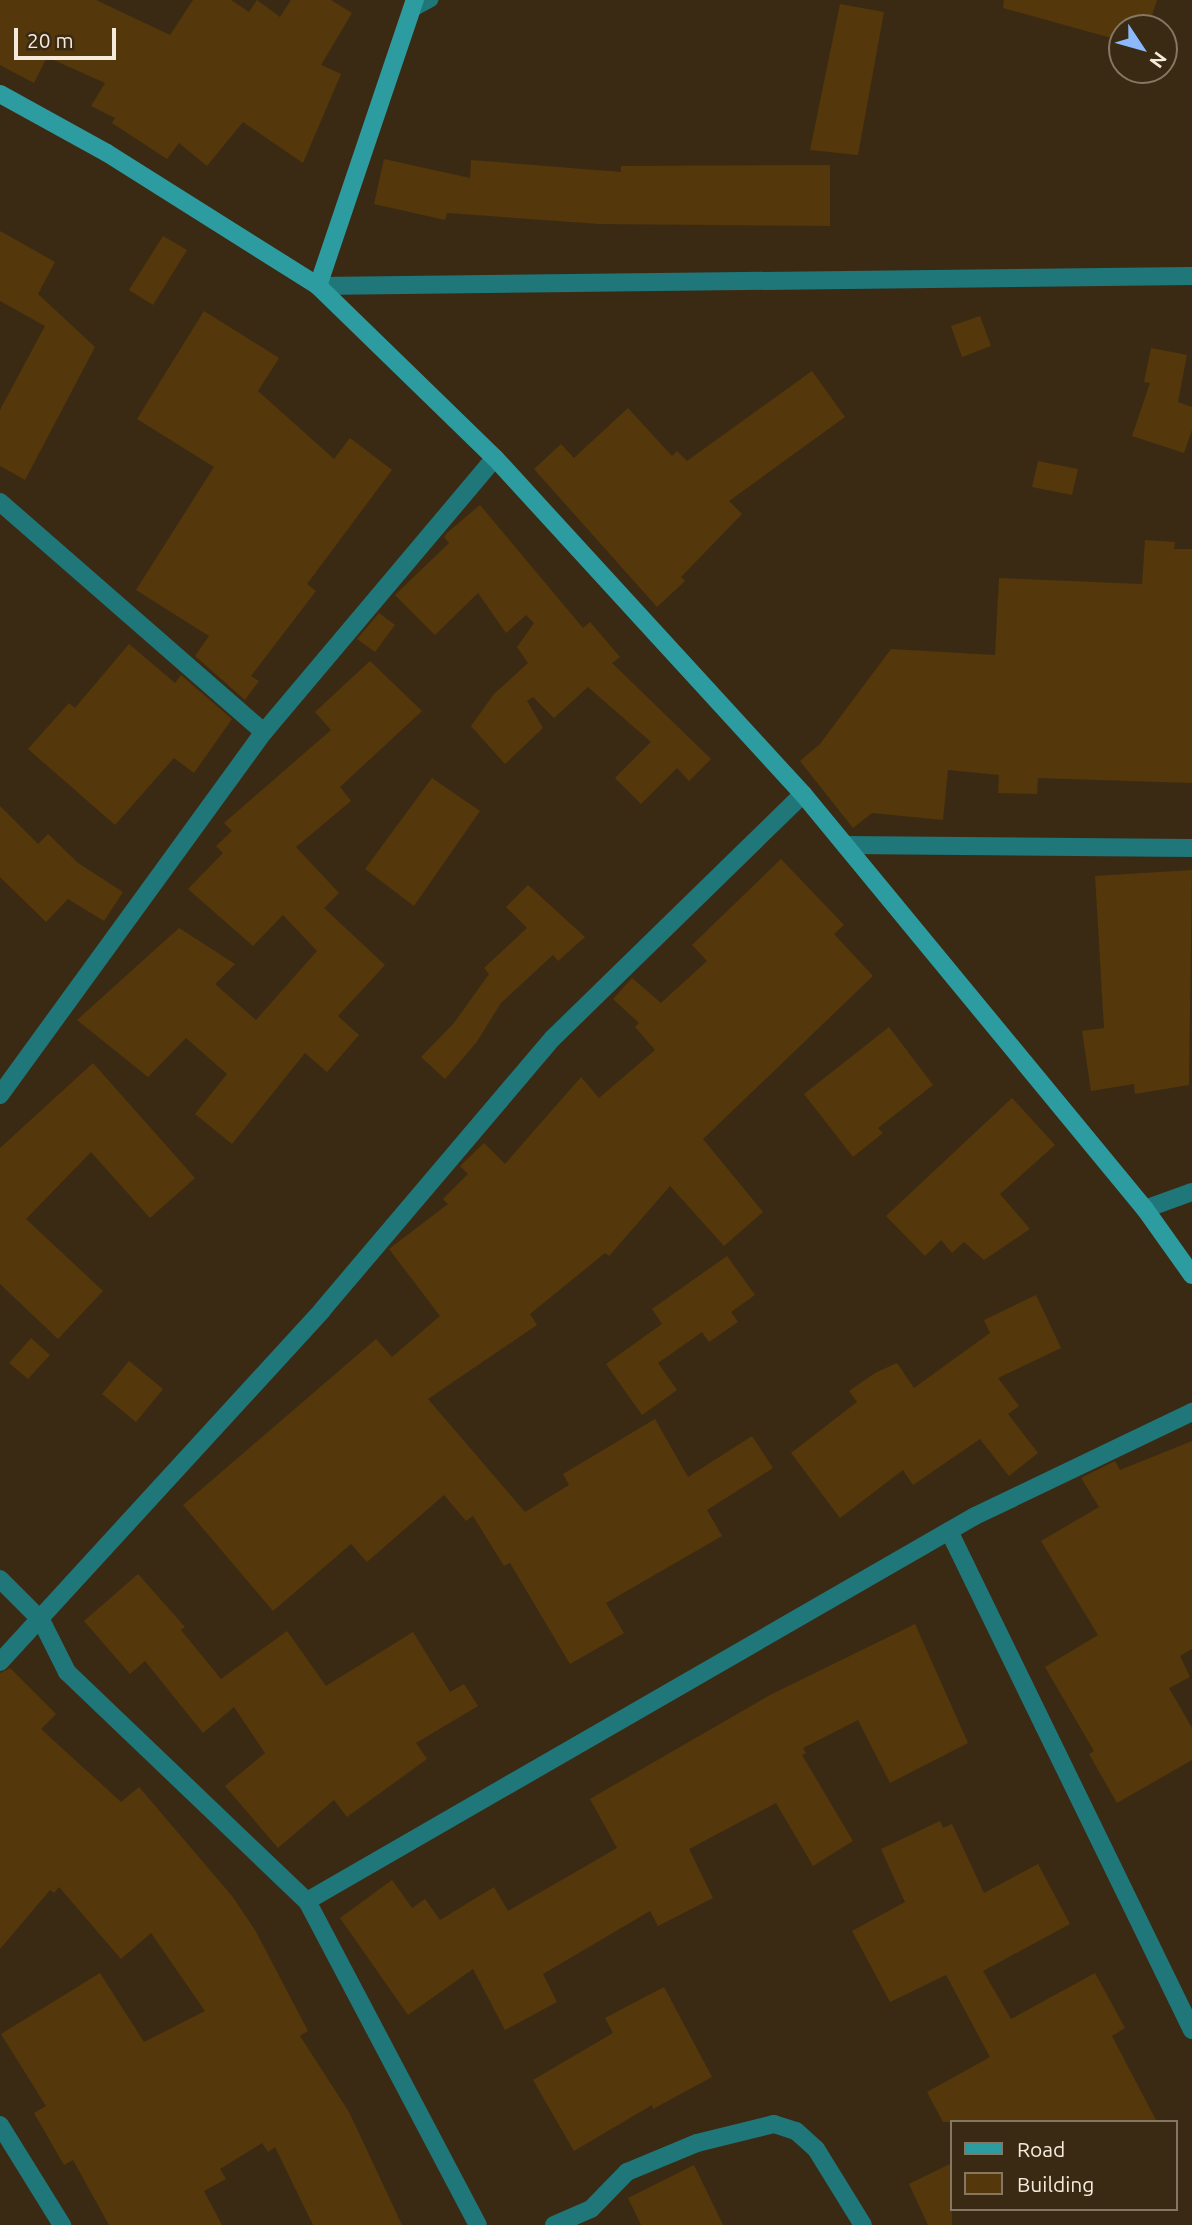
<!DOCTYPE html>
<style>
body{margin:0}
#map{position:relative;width:1192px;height:2225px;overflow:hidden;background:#3b2a13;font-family:Ubuntu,sans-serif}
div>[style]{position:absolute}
.building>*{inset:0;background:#54370a}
.lane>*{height:14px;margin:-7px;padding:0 7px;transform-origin:7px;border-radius:7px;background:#1f777a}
.street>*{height:18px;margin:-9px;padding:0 9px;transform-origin:9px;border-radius:9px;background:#1f777a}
.secondary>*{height:18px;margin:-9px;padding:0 9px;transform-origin:9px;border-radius:9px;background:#2d9ca0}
span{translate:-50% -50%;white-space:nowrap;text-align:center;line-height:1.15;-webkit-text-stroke:6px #3b2a13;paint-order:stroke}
.legend{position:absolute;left:950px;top:2120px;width:228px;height:91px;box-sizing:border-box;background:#3b2a13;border:2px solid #857763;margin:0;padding:9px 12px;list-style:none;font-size:21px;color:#f5eadc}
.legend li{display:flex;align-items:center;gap:14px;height:35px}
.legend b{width:35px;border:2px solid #857763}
.north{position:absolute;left:1108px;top:14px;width:70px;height:70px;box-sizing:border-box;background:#3b2a13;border:2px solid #857763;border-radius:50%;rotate:126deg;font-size:19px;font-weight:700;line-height:28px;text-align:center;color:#f5eadc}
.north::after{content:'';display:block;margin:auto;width:24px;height:32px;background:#8cb9fc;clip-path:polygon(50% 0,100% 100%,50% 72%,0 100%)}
.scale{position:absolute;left:14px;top:28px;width:102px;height:32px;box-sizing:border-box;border:4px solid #f5eadc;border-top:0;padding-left:9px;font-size:21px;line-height:24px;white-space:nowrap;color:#f5eadc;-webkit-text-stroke:5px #3b2a13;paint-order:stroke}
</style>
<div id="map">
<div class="building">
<i style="clip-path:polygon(0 0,96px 0,170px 35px,193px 0,231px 0,249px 12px,257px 0,280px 17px,291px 0,331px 0,352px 13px,321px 65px,341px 74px,303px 163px,243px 122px,207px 166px,179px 143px,167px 159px,112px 123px,115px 118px,91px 106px,105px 83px,47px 57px,34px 83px,0 65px)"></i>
<i style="clip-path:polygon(1004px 0,1157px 0,1148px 28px,1122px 28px,1122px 41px,1003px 8px)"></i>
<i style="clip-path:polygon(840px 4px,884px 12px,858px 155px,810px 150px)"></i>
<i style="clip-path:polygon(384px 159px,470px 178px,471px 160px,621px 172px,621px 166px,830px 165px,830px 226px,599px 224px,447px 213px,445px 220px,374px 204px)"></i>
<i style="clip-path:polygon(0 231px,55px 262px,38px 294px,95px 347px,25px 480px,0 466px,0 410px,45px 326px,0 301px)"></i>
<i style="clip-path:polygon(163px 236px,187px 250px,153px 305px,129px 290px)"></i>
<i style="clip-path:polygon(204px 311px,279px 358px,258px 391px,334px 459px,350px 438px,392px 470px,307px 584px,316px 591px,251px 676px,259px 681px,245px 700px,195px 656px,209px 636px,136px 590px,214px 467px,137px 419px)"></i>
<i style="clip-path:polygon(980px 316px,991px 346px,962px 357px,951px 326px)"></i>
<i style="clip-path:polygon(1151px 348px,1187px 355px,1178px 402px,1192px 407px,1192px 430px,1184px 453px,1132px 436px,1150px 383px,1144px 382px)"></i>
<i style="clip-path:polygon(812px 371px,845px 417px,729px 501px,742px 514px,681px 577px,685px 581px,657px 607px,534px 469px,561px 444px,574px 458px,628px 408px,672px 456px,677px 451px,687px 461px)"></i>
<i style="clip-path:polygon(1038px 461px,1078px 469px,1072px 495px,1032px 487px)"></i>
<i style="clip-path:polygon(480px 505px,583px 628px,590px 622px,620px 657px,612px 663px,711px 759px,689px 781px,677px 768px,641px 804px,615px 778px,651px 742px,588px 687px,554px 718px,533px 697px,527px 701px,543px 728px,505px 764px,471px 726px,494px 694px,528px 663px,517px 647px,534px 623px,526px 615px,506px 633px,478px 593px,435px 635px,395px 595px,449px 543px,444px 537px,448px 532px)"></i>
<i style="clip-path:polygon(1145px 540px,1175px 542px,1174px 549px,1192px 549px,1192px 783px,1038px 778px,1037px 794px,998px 793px,999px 775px,948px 770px,943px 820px,872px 813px,853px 828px,800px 761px,820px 744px,891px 649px,995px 655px,999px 578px,1142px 584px)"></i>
<i style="clip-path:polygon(379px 613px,395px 625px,375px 652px,357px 639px)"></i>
<i style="clip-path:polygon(129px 644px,175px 683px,181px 675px,232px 719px,194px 773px,174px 758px,115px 825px,28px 749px,69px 703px,75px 708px)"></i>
<i style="clip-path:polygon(370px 661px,422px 711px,340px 787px,351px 801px,296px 847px,339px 893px,324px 908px,385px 965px,338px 1016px,359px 1035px,327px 1072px,305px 1053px,232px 1144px,195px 1114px,227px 1074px,186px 1038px,148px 1077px,77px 1020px,179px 928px,235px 964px,215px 984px,256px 1020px,317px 951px,283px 915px,253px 946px,188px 889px,223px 853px,216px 846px,232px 831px,224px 823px,331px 730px,315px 712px)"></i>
<i style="clip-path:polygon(432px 778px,480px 811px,414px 906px,365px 869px)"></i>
<i style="clip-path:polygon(0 806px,38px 844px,48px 834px,78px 863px,123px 892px,104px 921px,68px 899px,46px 922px,0 877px)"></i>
<i style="clip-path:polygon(781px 859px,844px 925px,834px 934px,873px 976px,703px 1139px,763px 1212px,724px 1246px,670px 1186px,609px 1256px,605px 1253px,530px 1314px,537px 1325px,428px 1399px,525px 1512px,569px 1485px,563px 1474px,655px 1419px,688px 1477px,752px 1436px,773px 1468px,707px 1510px,722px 1536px,606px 1603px,624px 1633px,570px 1664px,510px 1563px,504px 1566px,473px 1516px,466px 1521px,444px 1495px,367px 1562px,351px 1544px,273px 1611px,183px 1505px,376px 1339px,392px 1357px,440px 1316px,389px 1249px,448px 1204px,443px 1199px,468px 1174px,460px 1166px,484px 1143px,505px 1164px,581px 1077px,599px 1098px,655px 1050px,635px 1027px,639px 1023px,613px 999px,632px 978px,661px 1003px,707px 961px,692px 945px)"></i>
<i style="clip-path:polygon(1192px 870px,1189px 1085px,1135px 1094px,1134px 1084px,1091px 1091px,1082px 1031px,1104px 1028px,1095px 876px)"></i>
<i style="clip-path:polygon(528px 885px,585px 937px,558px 961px,553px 955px,501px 1003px,476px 1043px,445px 1079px,421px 1057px,454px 1023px,489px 974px,484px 968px,527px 928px,506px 907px)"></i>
<i style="clip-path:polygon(889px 1027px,933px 1085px,878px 1128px,883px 1133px,853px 1157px,804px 1094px)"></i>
<i style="clip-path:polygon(93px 1063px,195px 1178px,150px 1218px,91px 1152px,26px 1219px,103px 1291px,58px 1339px,0 1284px,0 1148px)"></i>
<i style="clip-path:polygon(1012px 1098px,1055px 1145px,1000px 1194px,1030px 1229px,984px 1260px,964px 1242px,952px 1253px,941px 1240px,925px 1256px,886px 1216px)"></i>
<i style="clip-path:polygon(727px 1256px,755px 1295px,731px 1312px,738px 1322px,709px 1342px,702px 1332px,658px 1363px,677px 1390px,642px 1415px,606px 1364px,662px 1324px,652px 1309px)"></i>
<i style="clip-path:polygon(1036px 1295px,1061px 1348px,998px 1378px,1019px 1406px,1008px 1414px,1038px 1453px,1009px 1476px,980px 1439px,913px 1485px,903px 1470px,840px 1518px,791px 1453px,857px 1402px,849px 1391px,875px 1373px,897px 1363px,914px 1388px,990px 1333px,984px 1320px)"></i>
<i style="clip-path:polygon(31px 1338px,50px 1355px,28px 1379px,9px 1363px)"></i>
<i style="clip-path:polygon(129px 1361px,163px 1389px,136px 1422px,102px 1394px)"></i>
<i style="clip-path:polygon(1192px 1441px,1192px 1649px,1180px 1656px,1190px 1677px,1169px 1688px,1192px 1728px,1192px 1760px,1117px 1803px,1089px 1754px,1094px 1751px,1045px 1667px,1098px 1635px,1041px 1541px,1099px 1507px,1081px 1478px,1115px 1461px,1120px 1470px)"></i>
<i style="clip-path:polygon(138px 1574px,185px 1627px,181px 1630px,221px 1679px,287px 1631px,326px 1686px,413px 1632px,450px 1692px,464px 1684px,478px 1706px,416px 1743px,427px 1759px,347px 1817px,334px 1800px,278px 1848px,225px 1786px,265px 1753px,234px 1707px,203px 1733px,145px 1661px,130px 1674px,84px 1621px)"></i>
<i style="clip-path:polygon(915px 1624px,968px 1743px,890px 1783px,858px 1720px,803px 1748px,806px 1753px,802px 1755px,853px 1841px,813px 1866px,776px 1803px,689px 1849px,713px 1898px,658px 1926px,650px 1911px,543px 1974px,557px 2002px,505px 2030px,473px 1969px,408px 2015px,340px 1918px,392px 1880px,412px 1908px,425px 1899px,440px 1920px,494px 1887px,508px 1911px,617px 1848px,590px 1799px,770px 1695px)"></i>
<i style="clip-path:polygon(10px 1668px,56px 1714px,41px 1729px,121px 1802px,139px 1787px,232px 1896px,255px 1930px,308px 2031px,300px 2036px,349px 2112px,402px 2225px,313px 2225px,275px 2147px,268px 2152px,262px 2143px,220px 2169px,226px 2179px,204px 2191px,222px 2225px,109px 2225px,73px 2160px,64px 2165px,34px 2113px,46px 2106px,1px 2034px,100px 1973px,144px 2042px,205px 2011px,151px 1933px,121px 1959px,59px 1887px,54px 1893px,50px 1890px,0 1949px,0 1673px)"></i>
<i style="clip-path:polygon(940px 1821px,943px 1828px,952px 1824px,984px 1893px,1038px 1864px,1070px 1924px,983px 1971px,1011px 2019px,1095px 1973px,1125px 2028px,1112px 2036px,1157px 2122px,943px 2122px,927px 2092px,990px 2057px,946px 1975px,890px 2002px,852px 1931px,905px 1902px,881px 1849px)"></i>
<i style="clip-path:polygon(664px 1987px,712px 2077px,653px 2109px,652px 2105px,574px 2151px,533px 2080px,613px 2033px,605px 2018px)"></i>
<i style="clip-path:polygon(952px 2163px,952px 2225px,928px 2225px,909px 2184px)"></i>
<i style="clip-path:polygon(694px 2165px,723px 2225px,641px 2225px,628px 2198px)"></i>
</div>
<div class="lane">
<i style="left:413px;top:10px;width:21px;rotate:-29deg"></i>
</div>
<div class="street">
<i style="left:318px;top:286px;width:874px;rotate:-0.66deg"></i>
<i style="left:0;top:502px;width:350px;rotate:41.1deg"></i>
<i style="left:845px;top:845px;width:347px;rotate:0.5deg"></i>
<i style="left:0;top:1095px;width:449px;rotate:-54deg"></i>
<i style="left:264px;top:732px;width:358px;rotate:-49.9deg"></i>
<i style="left:1145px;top:1209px;width:50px;rotate:-19.9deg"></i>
<i style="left:949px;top:1531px;width:555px;rotate:64.04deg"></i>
<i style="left:0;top:1579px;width:58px;rotate:45deg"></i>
<i style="left:41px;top:1620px;width:58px;rotate:63.4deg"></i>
<i style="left:67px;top:1672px;width:332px;rotate:43.7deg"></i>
<i style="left:307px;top:1901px;width:771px;rotate:-29.96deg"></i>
<i style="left:975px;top:1516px;width:241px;rotate:-25.6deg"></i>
<i style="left:0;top:1662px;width:478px;rotate:-47.5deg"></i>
<i style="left:323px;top:1309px;width:355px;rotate:-49.7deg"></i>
<i style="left:553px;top:1038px;width:349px;rotate:-44.3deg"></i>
<i style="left:307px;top:1901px;width:366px;rotate:62.2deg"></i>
<i style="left:0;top:2125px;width:118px;rotate:58.2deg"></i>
<i style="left:554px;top:2225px;width:40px;rotate:-23.4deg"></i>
<i style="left:591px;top:2209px;width:52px;rotate:-45.8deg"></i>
<i style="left:627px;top:2172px;width:76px;rotate:-22.5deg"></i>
<i style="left:697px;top:2143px;width:79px;rotate:-13.9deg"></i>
<i style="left:774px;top:2124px;width:23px;rotate:18deg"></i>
<i style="left:796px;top:2131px;width:27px;rotate:42deg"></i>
<i style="left:816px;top:2149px;width:89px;rotate:58.3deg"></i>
</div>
<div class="secondary">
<i style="left:0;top:94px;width:122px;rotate:28.9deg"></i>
<i style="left:107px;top:153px;width:249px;rotate:32.2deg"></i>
<i style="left:318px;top:286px;width:247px;rotate:44.2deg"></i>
<i style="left:495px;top:458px;width:456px;rotate:47.5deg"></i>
<i style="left:803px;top:794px;width:538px;rotate:50.51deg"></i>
<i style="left:1145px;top:1209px;width:81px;rotate:54.5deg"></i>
<i style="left:318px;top:286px;width:302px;rotate:-71.3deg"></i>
</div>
<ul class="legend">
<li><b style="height:9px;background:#2d9ca0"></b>Road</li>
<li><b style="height:19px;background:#54370a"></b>Building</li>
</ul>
<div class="north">N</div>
<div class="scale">20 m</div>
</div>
